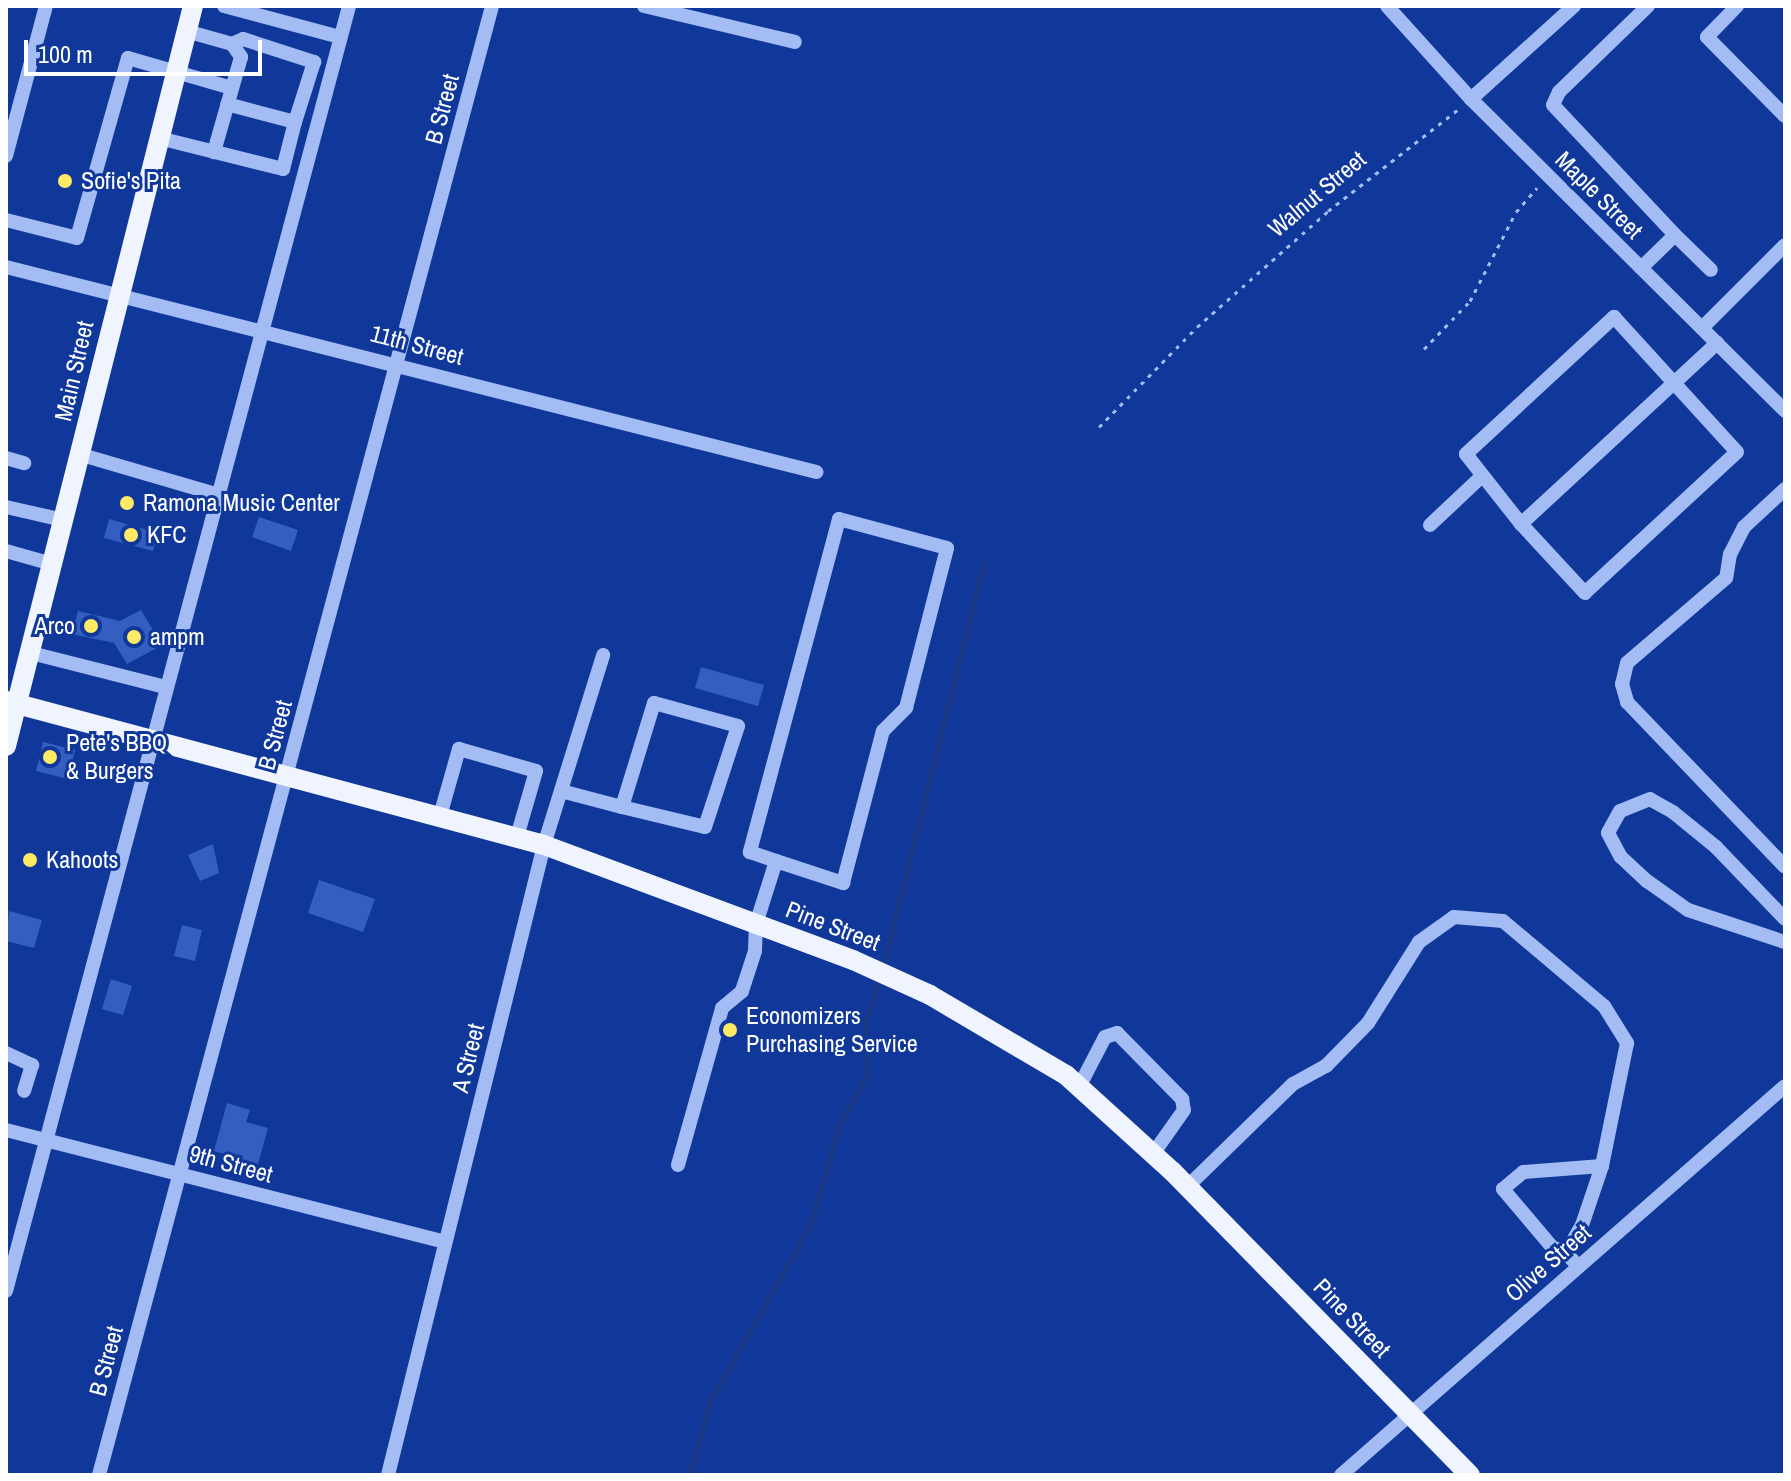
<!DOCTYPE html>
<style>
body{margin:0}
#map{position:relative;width:1791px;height:1481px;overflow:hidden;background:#10389a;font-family:"Archivo Narrow",sans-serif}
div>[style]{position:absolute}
.stream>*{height:5px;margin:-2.5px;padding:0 2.5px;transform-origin:2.5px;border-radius:2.5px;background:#1a3883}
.building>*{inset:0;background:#345ec0}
.path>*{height:3px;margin-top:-1.5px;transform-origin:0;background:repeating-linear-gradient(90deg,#a3bcf4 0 4px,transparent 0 10px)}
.minor>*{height:14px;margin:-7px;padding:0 7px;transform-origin:7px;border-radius:7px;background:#a3bcf4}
.major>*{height:20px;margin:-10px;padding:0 10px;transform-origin:10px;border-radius:10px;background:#f0f4ff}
.dots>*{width:22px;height:22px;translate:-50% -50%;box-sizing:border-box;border:4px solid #10389a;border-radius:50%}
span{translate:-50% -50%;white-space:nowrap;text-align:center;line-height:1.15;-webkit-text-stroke:6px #10389a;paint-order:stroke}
.street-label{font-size:24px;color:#fff}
.poi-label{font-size:24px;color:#fff}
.left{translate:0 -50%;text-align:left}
.right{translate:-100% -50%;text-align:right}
.frame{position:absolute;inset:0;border:8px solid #fff;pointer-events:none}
.scale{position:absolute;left:24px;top:40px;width:238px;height:36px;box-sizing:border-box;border:4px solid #fff;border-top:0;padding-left:10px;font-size:24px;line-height:28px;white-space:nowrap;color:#fff;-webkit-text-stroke:6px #10389a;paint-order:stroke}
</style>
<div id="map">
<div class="stream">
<i style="left:883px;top:967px;width:418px;rotate:-76deg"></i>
<i style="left:690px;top:1475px;width:77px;rotate:-74.9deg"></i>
<i style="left:710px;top:1401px;width:202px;rotate:-60.3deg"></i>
<i style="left:810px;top:1226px;width:104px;rotate:-73.8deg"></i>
<i style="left:839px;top:1126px;width:60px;rotate:-61.3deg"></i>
<i style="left:868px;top:1073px;width:49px;rotate:-93.5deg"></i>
<i style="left:865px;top:1024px;width:50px;rotate:-72.6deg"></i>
</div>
<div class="building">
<i style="clip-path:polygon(259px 517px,298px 530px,291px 551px,252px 537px)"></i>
<i style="clip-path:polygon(109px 519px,158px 533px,153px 551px,104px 538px)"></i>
<i style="clip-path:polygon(141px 610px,158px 638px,155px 649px,127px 664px,114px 643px,72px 634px,78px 611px,120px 621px)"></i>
<i style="clip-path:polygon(701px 667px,764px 685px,758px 706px,695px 688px)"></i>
<i style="clip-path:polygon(43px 742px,75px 750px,68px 779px,36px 771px)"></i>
<i style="clip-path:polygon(213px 844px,219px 873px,200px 881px,188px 855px)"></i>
<i style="clip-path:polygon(319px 880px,375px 899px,363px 932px,308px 913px)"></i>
<i style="clip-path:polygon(9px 911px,42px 920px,34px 948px,6px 941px)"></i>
<i style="clip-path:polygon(182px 925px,202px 930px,195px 961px,174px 956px)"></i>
<i style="clip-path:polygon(111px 979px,132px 986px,123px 1015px,102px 1009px)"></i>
<i style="clip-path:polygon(227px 1103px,250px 1110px,246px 1122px,268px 1128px,258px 1164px,214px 1151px)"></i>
</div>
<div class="path">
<i style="left:1424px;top:349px;width:66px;rotate:-46.2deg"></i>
<i style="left:1470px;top:301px;width:100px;rotate:-62.7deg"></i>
<i style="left:1516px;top:212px;width:32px;rotate:-49deg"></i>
<i style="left:1099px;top:427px;width:140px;rotate:-45.6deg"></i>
<i style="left:1197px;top:327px;width:175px;rotate:-41.5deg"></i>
<i style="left:1328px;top:211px;width:169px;rotate:-38deg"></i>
</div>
<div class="minor">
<i style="left:224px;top:6px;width:120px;rotate:15deg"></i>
<i style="left:644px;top:6px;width:155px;rotate:13.4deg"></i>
<i style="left:1387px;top:6px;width:125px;rotate:47.9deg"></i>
<i style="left:1471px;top:99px;width:443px;rotate:44.8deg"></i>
<i style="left:1648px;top:6px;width:124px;rotate:136deg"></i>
<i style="left:1559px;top:92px;width:14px;rotate:115deg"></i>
<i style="left:1553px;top:105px;width:178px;rotate:46.8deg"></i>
<i style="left:1737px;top:6px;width:43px;rotate:134.1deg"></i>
<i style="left:1707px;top:37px;width:111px;rotate:45.4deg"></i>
<i style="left:186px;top:31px;width:48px;rotate:15.8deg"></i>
<i style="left:232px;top:44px;width:16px;rotate:55deg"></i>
<i style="left:241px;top:57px;width:99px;rotate:105.9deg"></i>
<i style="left:232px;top:44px;width:12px;rotate:-24deg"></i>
<i style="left:243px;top:39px;width:75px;rotate:17.9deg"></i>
<i style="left:314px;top:62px;width:63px;rotate:107.6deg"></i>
<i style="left:1471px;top:99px;width:139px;rotate:-42.1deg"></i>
<i style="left:159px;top:138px;width:128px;rotate:14deg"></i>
<i style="left:283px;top:169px;width:49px;rotate:-75.7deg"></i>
<i style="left:295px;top:122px;width:70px;rotate:-165.2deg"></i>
<i style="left:6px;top:156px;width:155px;rotate:-75.1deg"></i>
<i style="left:6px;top:220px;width:73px;rotate:14.2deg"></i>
<i style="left:77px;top:238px;width:187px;rotate:-74.2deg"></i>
<i style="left:128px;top:58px;width:108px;rotate:16.1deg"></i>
<i style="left:6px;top:267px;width:836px;rotate:14.2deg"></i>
<i style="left:1641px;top:268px;width:47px;rotate:-44.1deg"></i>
<i style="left:1675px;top:235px;width:50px;rotate:44.2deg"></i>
<i style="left:1702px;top:328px;width:117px;rotate:-45deg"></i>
<i style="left:82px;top:455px;width:139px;rotate:16.3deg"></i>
<i style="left:6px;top:458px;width:19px;rotate:16deg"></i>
<i style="left:1785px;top:489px;width:56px;rotate:137.2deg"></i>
<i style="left:1744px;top:527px;width:30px;rotate:117deg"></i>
<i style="left:1730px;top:554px;width:24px;rotate:99deg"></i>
<i style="left:1726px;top:578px;width:130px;rotate:139.4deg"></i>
<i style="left:1627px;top:663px;width:22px;rotate:103deg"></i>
<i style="left:1622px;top:684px;width:19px;rotate:74deg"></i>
<i style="left:1627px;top:702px;width:228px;rotate:46.2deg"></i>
<i style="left:6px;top:507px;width:58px;rotate:12.8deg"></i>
<i style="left:1521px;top:524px;width:89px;rotate:-128.2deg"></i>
<i style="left:1466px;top:454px;width:202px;rotate:-42.8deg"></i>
<i style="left:1614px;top:317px;width:89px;rotate:47.7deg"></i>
<i style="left:1674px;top:383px;width:93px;rotate:47.6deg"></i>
<i style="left:1737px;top:452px;width:207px;rotate:137.2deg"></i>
<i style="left:1585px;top:593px;width:94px;rotate:-132.8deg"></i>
<i style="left:1521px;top:524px;width:208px;rotate:-42.7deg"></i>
<i style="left:1674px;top:383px;width:59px;rotate:-42.9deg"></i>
<i style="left:1430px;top:525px;width:70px;rotate:-43.3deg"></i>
<i style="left:6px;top:551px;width:48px;rotate:15.8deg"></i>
<i style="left:31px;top:653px;width:138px;rotate:14.2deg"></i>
<i style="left:561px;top:791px;width:63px;rotate:14.7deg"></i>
<i style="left:622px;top:807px;width:85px;rotate:13.5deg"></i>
<i style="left:705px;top:827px;width:106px;rotate:-71.9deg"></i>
<i style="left:738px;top:726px;width:87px;rotate:-164.7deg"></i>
<i style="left:654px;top:703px;width:109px;rotate:107.1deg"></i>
<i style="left:440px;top:816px;width:70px;rotate:-74.2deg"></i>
<i style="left:459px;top:749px;width:80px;rotate:15.9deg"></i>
<i style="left:536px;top:771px;width:69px;rotate:106.1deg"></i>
<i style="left:1785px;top:919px;width:100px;rotate:-133.8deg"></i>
<i style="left:1716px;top:847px;width:55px;rotate:-140.9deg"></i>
<i style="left:1673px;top:812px;width:26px;rotate:-151deg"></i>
<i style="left:1650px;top:799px;width:32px;rotate:158deg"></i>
<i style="left:1620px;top:811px;width:25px;rotate:119deg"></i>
<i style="left:1608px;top:833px;width:27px;rotate:62deg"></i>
<i style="left:1621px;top:857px;width:35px;rotate:43deg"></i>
<i style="left:1647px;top:881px;width:50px;rotate:35.3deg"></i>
<i style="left:1688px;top:910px;width:102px;rotate:18.3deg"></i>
<i style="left:6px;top:1053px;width:29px;rotate:25deg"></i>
<i style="left:32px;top:1065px;width:27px;rotate:107deg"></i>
<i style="left:1079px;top:1087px;width:56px;rotate:-62.5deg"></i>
<i style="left:1105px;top:1037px;width:13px;rotate:-18deg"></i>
<i style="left:1117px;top:1033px;width:93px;rotate:45.4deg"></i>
<i style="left:1182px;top:1099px;width:11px;rotate:80deg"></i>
<i style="left:1184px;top:1110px;width:54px;rotate:125.2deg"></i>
<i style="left:6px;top:1130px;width:453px;rotate:14.3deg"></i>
<i style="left:678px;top:1165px;width:163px;rotate:-74.3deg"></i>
<i style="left:722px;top:1008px;width:26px;rotate:-40deg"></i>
<i style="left:742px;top:991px;width:42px;rotate:-72deg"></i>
<i style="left:755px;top:951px;width:27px;rotate:-88deg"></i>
<i style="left:756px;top:924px;width:66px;rotate:-72.4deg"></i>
<i style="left:776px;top:861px;width:71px;rotate:18.2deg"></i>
<i style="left:843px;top:883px;width:157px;rotate:-75.3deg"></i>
<i style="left:883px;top:731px;width:33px;rotate:-45deg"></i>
<i style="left:906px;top:708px;width:165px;rotate:-75.6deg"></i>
<i style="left:947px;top:548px;width:112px;rotate:-165deg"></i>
<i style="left:839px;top:519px;width:345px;rotate:105deg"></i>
<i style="left:750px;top:852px;width:28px;rotate:19deg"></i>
<i style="left:1187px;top:1187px;width:148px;rotate:-44.2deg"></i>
<i style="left:1293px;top:1084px;width:38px;rotate:-29deg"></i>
<i style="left:1326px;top:1066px;width:60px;rotate:-45.7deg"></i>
<i style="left:1368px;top:1023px;width:96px;rotate:-57.8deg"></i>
<i style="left:1419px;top:942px;width:43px;rotate:-35.5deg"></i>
<i style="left:1454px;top:917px;width:49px;rotate:4.7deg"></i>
<i style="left:1503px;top:921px;width:132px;rotate:40.1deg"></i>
<i style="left:1604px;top:1006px;width:44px;rotate:58.1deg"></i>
<i style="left:1627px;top:1043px;width:126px;rotate:101.5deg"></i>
<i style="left:1602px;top:1166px;width:62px;rotate:108.7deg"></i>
<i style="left:1582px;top:1225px;width:32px;rotate:120deg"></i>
<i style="left:1566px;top:1253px;width:18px;rotate:47deg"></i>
<i style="left:1566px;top:1253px;width:15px;rotate:-157deg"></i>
<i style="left:1552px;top:1247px;width:76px;rotate:-130.2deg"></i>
<i style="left:1503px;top:1189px;width:26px;rotate:-40deg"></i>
<i style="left:1523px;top:1172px;width:79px;rotate:-4.3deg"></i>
<i style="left:6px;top:1291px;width:1330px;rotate:-75.05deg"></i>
<i style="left:99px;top:1475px;width:1521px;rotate:-75.02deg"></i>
<i style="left:388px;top:1475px;width:649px;rotate:-76.09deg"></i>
<i style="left:544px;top:845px;width:199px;rotate:-72.7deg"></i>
<i style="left:1341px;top:1475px;width:590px;rotate:-41.22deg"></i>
</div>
<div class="major">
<i style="left:6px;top:701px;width:557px;rotate:14.98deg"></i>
<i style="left:544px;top:845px;width:330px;rotate:20.4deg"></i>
<i style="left:853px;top:960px;width:85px;rotate:24.4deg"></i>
<i style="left:930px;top:995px;width:158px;rotate:30.5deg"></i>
<i style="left:1066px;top:1075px;width:143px;rotate:42.2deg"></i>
<i style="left:1172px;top:1171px;width:426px;rotate:45.6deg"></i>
<i style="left:6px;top:746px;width:763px;rotate:-75.82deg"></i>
</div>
<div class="dots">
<i style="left:65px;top:181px;background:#ffea66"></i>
<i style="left:127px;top:503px;background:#ffea66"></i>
<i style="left:131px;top:535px;background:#ffea66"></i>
<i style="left:91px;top:626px;background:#ffea66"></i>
<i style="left:134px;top:637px;background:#ffea66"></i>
<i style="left:50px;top:757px;background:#ffea66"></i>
<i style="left:30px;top:860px;background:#ffea66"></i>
<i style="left:730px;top:1030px;background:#ffea66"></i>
</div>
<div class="street-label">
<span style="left:442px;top:109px;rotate:-75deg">B Street</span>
<span style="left:1317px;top:194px;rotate:-40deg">Walnut Street</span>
<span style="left:1599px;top:195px;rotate:45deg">Maple Street</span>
<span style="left:417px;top:345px;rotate:15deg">11th Street</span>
<span style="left:74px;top:371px;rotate:-77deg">Main Street</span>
<span style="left:275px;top:735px;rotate:-75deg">B Street</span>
<span style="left:833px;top:926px;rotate:21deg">Pine Street</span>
<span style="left:468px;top:1058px;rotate:-76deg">A Street</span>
<span style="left:231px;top:1164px;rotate:15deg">9th Street</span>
<span style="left:1548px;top:1263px;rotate:-41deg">Olive Street</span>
<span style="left:1352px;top:1318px;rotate:46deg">Pine Street</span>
<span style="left:106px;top:1361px;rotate:-75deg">B Street</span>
</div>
<div class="poi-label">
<span class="left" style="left:81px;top:181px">Sofie's Pita</span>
<span class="left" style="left:143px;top:503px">Ramona Music Center</span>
<span class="left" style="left:147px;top:535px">KFC</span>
<span class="right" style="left:75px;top:626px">Arco</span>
<span class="left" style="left:150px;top:637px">ampm</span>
<span class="left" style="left:66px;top:757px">Pete's BBQ<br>&amp; Burgers</span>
<span class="left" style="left:46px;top:860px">Kahoots</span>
<span class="left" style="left:746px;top:1030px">Economizers<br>Purchasing Service</span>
</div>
<div class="frame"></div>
<div class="scale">100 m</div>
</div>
